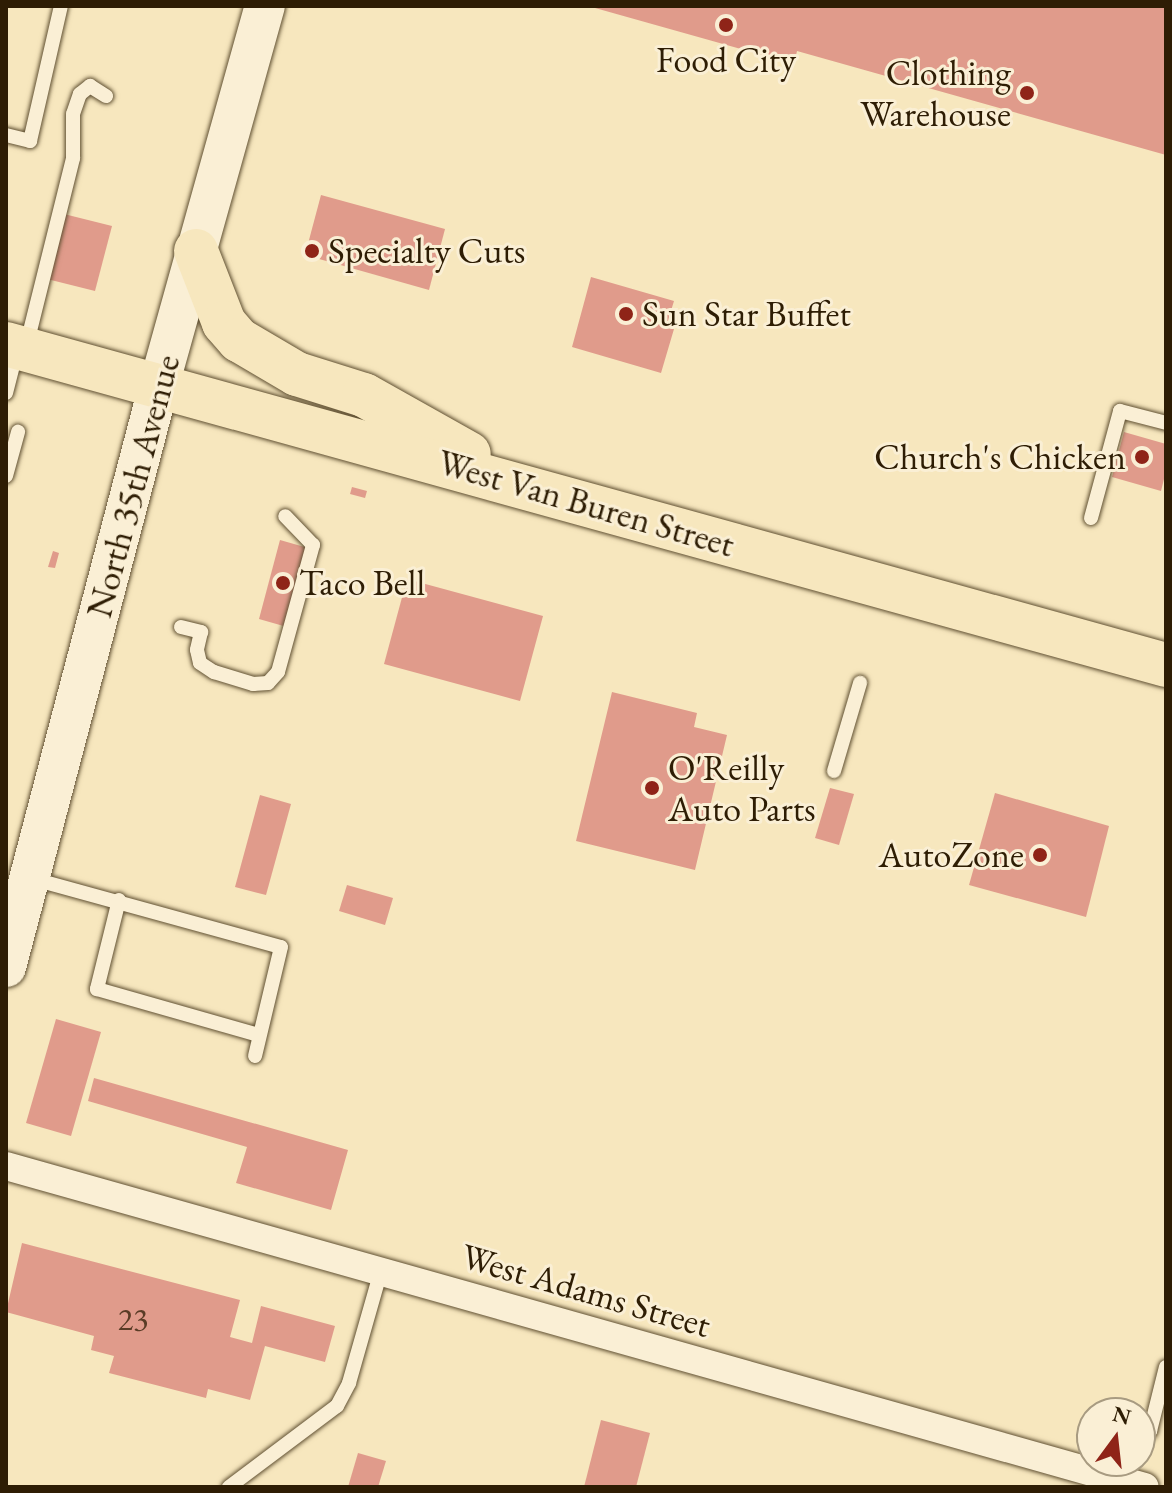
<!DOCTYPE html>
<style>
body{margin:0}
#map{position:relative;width:1172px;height:1493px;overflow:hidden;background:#f7e7be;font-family:"EB Garamond",serif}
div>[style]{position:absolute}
.building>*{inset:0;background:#e09b8b}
.roads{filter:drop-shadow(0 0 2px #605032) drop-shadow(0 0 2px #605032)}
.service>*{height:14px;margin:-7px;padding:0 7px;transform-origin:7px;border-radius:7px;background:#faefd5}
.minor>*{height:28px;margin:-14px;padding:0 14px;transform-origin:14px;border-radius:14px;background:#faefd5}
.secondary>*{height:40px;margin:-20px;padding:0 20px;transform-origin:20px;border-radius:20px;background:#faefd5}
.primary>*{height:44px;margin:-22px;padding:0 22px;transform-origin:22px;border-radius:22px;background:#f7e7be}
.dots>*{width:22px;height:22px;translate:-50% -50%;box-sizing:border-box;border:4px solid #faefd5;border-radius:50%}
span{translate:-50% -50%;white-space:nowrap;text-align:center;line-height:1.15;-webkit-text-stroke:6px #faefd5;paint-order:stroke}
.number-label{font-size:32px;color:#5a3c26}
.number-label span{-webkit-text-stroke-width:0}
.poi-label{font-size:36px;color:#2e1d04}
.right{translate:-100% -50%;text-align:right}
.left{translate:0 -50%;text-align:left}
.street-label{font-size:36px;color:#2e1d04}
.frame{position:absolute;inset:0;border:8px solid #2e1d04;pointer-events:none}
.north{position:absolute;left:1076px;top:1397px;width:80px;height:80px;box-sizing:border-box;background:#faefd5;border:2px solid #a89b81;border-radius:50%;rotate:15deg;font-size:22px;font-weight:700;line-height:32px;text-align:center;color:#2e1d04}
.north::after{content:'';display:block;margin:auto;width:28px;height:36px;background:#8f2418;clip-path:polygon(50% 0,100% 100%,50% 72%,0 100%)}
</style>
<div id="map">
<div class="building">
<i style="clip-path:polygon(588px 6px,1166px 6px,1166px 155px,797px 51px,794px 64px)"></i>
<i style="clip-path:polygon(321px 195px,445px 229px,429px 290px,305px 255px)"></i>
<i style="clip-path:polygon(64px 214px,112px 226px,95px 291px,47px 279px)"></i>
<i style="clip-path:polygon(591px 277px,674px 301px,666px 327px,674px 329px,661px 373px,572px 347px)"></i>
<i style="clip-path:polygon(1124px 432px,1166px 444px,1166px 471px,1161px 491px,1112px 477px)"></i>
<i style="clip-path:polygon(352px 487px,367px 491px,365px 498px,350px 494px)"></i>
<i style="clip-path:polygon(280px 540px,308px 548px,287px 627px,259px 619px)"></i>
<i style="clip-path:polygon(53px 551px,59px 553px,55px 568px,48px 567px)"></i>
<i style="clip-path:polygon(407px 579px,543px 616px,520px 701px,384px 664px)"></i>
<i style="clip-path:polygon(612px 692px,697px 713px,694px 727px,727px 735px,695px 870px,576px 841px)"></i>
<i style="clip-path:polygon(830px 788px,854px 794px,839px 845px,815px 838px)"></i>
<i style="clip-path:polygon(995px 793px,1109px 826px,1086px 917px,969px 885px)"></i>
<i style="clip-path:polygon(260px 795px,291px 804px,266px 895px,235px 887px)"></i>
<i style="clip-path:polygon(347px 885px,393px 898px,385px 925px,339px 911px)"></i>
<i style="clip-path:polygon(56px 1019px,101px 1032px,71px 1136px,26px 1123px)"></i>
<i style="clip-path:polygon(94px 1078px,348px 1150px,331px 1210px,236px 1183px,247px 1147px,88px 1101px)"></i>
<i style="clip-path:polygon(22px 1243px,240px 1300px,230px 1337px,252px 1343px,261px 1306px,335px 1326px,325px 1362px,265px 1346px,250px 1400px,208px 1389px,206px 1398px,109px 1373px,114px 1356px,91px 1350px,94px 1336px,6px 1312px)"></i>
<i style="clip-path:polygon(601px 1420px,650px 1433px,636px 1487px,584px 1487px)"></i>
<i style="clip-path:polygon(358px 1453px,386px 1461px,378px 1487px,348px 1487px)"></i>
</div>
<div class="roads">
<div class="service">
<i style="left:6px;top:135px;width:25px;rotate:14deg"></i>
<i style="left:30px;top:141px;width:139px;rotate:-77.1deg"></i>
<i style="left:26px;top:347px;width:195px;rotate:-76deg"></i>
<i style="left:73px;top:158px;width:44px;rotate:-90deg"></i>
<i style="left:73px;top:114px;width:21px;rotate:-71deg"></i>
<i style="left:80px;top:94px;width:13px;rotate:-39deg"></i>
<i style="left:90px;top:86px;width:19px;rotate:32deg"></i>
<i style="left:6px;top:393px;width:44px;rotate:-75.7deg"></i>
<i style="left:6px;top:476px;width:46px;rotate:-74.7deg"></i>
<i style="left:1091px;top:518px;width:111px;rotate:-74.8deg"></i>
<i style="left:1120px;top:411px;width:48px;rotate:14.6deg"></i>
<i style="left:181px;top:627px;width:21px;rotate:14deg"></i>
<i style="left:201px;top:632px;width:18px;rotate:103deg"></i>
<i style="left:197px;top:650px;width:13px;rotate:77deg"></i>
<i style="left:200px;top:663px;width:17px;rotate:33deg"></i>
<i style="left:214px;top:672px;width:41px;rotate:17.1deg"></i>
<i style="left:253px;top:684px;width:15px;rotate:-4deg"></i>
<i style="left:268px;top:683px;width:15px;rotate:-48deg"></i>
<i style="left:278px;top:672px;width:132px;rotate:-74.6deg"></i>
<i style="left:313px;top:545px;width:40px;rotate:-134deg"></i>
<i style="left:834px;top:771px;width:92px;rotate:-73.5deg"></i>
<i style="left:30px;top:878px;width:260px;rotate:15.4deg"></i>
<i style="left:281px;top:947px;width:112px;rotate:103.4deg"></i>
<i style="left:119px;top:900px;width:92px;rotate:103.9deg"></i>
<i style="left:97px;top:989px;width:168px;rotate:15.9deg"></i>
<i style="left:1140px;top:1443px;width:16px;rotate:-50deg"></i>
<i style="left:1150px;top:1431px;width:66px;rotate:-76deg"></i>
<i style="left:1123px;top:1481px;width:22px;rotate:-68deg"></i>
<i style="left:229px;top:1487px;width:135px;rotate:-36.9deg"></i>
<i style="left:337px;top:1406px;width:26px;rotate:-62deg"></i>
<i style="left:349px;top:1383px;width:116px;rotate:-74.1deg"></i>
</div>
<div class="minor">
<i style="left:6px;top:1166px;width:1183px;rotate:15.74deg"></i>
</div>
<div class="secondary">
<i style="left:6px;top:967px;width:602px;rotate:-75.27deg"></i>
<i style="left:159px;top:385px;width:394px;rotate:-74.4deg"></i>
</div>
<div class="primary">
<i style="left:196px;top:251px;width:77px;rotate:68.7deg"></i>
<i style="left:224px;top:323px;width:23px;rotate:49deg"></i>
<i style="left:239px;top:340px;width:67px;rotate:30.4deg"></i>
<i style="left:297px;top:374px;width:70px;rotate:17.4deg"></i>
<i style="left:364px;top:395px;width:120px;rotate:29.3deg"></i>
<i style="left:6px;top:344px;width:1204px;rotate:15.47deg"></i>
</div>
</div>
<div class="dots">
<i style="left:726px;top:25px;background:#8f2418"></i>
<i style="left:1027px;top:93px;background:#8f2418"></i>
<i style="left:312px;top:251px;background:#8f2418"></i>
<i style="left:626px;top:314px;background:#8f2418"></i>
<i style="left:1142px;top:457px;background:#8f2418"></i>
<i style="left:283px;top:583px;background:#8f2418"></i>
<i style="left:652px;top:788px;background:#8f2418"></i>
<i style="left:1040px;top:855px;background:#8f2418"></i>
</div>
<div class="number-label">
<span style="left:133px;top:1319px">23</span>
</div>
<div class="poi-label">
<span style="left:726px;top:60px">Food City</span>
<span class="right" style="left:1011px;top:93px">Clothing<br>Warehouse</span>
<span class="left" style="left:328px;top:251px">Specialty Cuts</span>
<span class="left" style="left:642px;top:314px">Sun Star Buffet</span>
<span class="right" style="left:1126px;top:457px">Church's Chicken</span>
<span class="left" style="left:299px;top:583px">Taco Bell</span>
<span class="left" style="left:668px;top:788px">O'Reilly<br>Auto Parts</span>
<span class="right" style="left:1024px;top:855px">AutoZone</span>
</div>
<div class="street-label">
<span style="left:133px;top:486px;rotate:-75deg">North 35th Avenue</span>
<span style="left:586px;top:503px;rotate:16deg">West Van Buren Street</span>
<span style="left:586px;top:1290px;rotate:16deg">West Adams Street</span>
</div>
<div class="frame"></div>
<div class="north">N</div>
</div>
